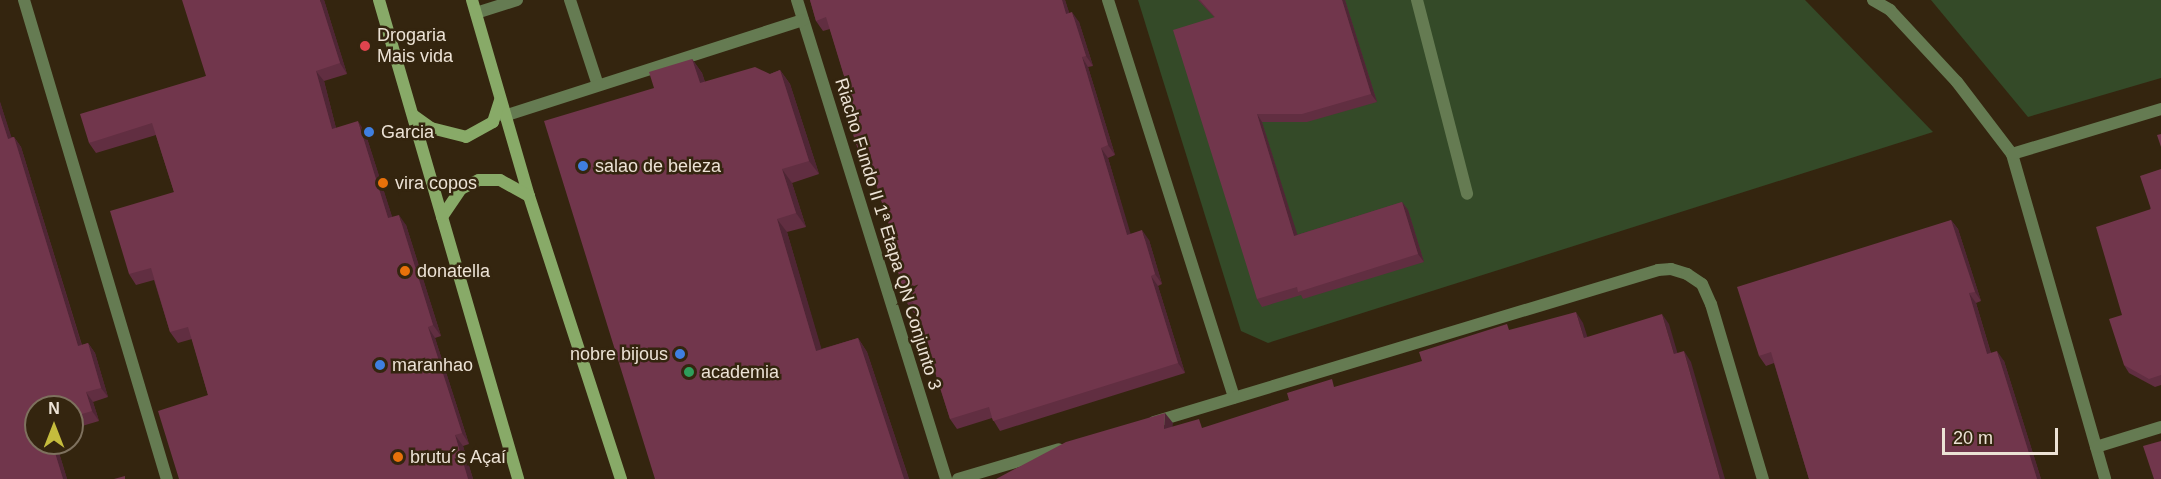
<!DOCTYPE html>
<meta charset="utf-8">
<style>
body{margin:0}
#map{position:relative;width:2161px;height:479px;overflow:hidden;background:#34250f;font-family:Helvetica,sans-serif}
div>[style]{position:absolute}
.green>*{inset:0;background:#344a28}
.service>*{height:12px;margin:-6px;padding:0 6px;transform-origin:6px;border-radius:6px;background:#657b52}
.minor>*{height:12px;margin:-6px;padding:0 6px;transform-origin:6px;border-radius:6px;background:#657b52}
.secondary>*{height:12px;margin:-6px;padding:0 6px;transform-origin:6px;border-radius:6px;background:#88aa68}
.wall>*{inset:0;background:#612e41}
.shaded-wall>*{inset:0;background:#4f2635}
.building>*{inset:0;background:#71364c}
.dots>*{width:16px;height:16px;translate:-50% -50%;box-sizing:border-box;border:3px solid #34250f;border-radius:50%}
span{translate:-50% -50%;white-space:nowrap;text-align:center;line-height:1.15;-webkit-text-stroke:5px #34250f;paint-order:stroke}
.poi-label{font-size:18px;color:#ece2d5}
.left{translate:0 -50%;text-align:left}
.right{translate:-100% -50%;text-align:right}
.street-label{font-size:18px;color:#ece2d5}
.north{position:absolute;left:24px;top:395px;width:60px;height:60px;box-sizing:border-box;background:#34250f;border:2px solid #7e715e;border-radius:50%;rotate:0deg;font-size:16px;font-weight:700;line-height:24px;text-align:center;color:#ece2d5}
.north::after{content:'';display:block;margin:auto;width:21px;height:27px;background:#c5bc3d;clip-path:polygon(50% 0,100% 100%,50% 72%,0 100%)}
.scale{position:absolute;left:1942px;top:428px;width:116px;height:27px;box-sizing:border-box;border:3px solid #ece2d5;border-top:0;padding-left:8px;font-size:18px;line-height:21px;white-space:nowrap;color:#ece2d5;-webkit-text-stroke:4px #34250f;paint-order:stroke}
</style>
<div id="map">
<div class="green">
<i style="clip-path:polygon(1138px 0,1805px 0,1933px 132px,1268px 343px,1241px 331px)"></i>
<i style="clip-path:polygon(1931px 0,2161px 0,2161px 78px,2028px 117px)"></i>
</div>
<div class="service">
<i style="left:1417px;top:0;width:200px;rotate:75.5deg"></i>
</div>
<div class="minor">
<i style="left:24px;top:0;width:500px;rotate:73.4deg"></i>
<i style="left:570px;top:0;width:89px;rotate:71.8deg"></i>
<i style="left:797px;top:0;width:502px;rotate:72.72deg"></i>
<i style="left:1108px;top:0;width:417px;rotate:72.4deg"></i>
<i style="left:1873px;top:0;width:20px;rotate:30deg"></i>
<i style="left:1890px;top:10px;width:98px;rotate:47.1deg"></i>
<i style="left:1957px;top:82px;width:91px;rotate:52.6deg"></i>
<i style="left:2012px;top:154px;width:338px;rotate:74deg"></i>
<i style="left:476px;top:13px;width:43px;rotate:-17.6deg"></i>
<i style="left:504px;top:116px;width:314px;rotate:-17.8deg"></i>
<i style="left:2012px;top:154px;width:156px;rotate:-16.8deg"></i>
<i style="left:1154px;top:422px;width:526px;rotate:-16.78deg"></i>
<i style="left:1658px;top:270px;width:13px;rotate:-4deg"></i>
<i style="left:1671px;top:269px;width:17px;rotate:17deg"></i>
<i style="left:1687px;top:274px;width:18px;rotate:34deg"></i>
<i style="left:1702px;top:284px;width:22px;rotate:66deg"></i>
<i style="left:1711px;top:304px;width:183px;rotate:73.5deg"></i>
<i style="left:2096px;top:447px;width:68px;rotate:-17.1deg"></i>
<i style="left:958px;top:479px;width:105px;rotate:-16.5deg"></i>
</div>
<div class="secondary">
<i style="left:379px;top:0;width:499px;rotate:73.8deg"></i>
<i style="left:472px;top:0;width:204px;rotate:73.8deg"></i>
<i style="left:529px;top:196px;width:298px;rotate:72deg"></i>
<i style="left:413px;top:115px;width:22px;rotate:36deg"></i>
<i style="left:431px;top:128px;width:36px;rotate:14deg"></i>
<i style="left:466px;top:137px;width:31px;rotate:-29deg"></i>
<i style="left:493px;top:122px;width:23px;rotate:-72deg"></i>
<i style="left:442px;top:217px;width:34px;rotate:-56deg"></i>
<i style="left:461px;top:189px;width:20px;rotate:-27deg"></i>
<i style="left:479px;top:180px;width:21px"></i>
<i style="left:500px;top:180px;width:33px;rotate:29deg"></i>
</div>
<div class="wall">
<i style="clip-path:polygon(324px 0,347px 74px,324px 81px,336px 128px,365px 132px,392px 217px,406px 225px,441px 336px,435px 338px,469px 444px,463px 446px,473px 479px,179px 479px,208px 395px,192px 339px,178px 343px,170px 332px,154px 280px,136px 285px,129px 274px,174px 192px,156px 135px,96px 153px,89px 143px,206px 76px)"></i>
<i style="clip-path:polygon(810px 0,1065px 0,1069px 13px,1079px 22px,1093px 66px,1088px 67px,1115px 155px,1108px 158px,1130px 234px,1149px 240px,1162px 284px,1158px 286px,1185px 373px,1000px 431px,992px 418px,957px 429px,950px 419px,916px 313px,914px 313px,907px 303px,899px 257px,875px 181px,872px 182px,865px 172px,859px 125px,830px 29px,823px 31px,816px 21px)"></i>
<i style="clip-path:polygon(1198px 0,1345px 0,1377px 102px,1307px 122px,1262px 122px,1297px 235px,1402px 202px,1408px 210px,1424px 262px,1303px 299px,1301px 295px,1262px 307px,1257px 299px,1214px 17px)"></i>
<i style="clip-path:polygon(692px 59px,702px 73px,705px 82px,770px 74px,780px 70px,790px 84px,819px 174px,792px 183px,806px 227px,787px 232px,821px 349px,858px 338px,867px 352px,909px 479px,655px 479px)"></i>
<i style="clip-path:polygon(0 102px,11px 137px,14px 137px,21px 147px,82px 345px,88px 343px,95px 353px,108px 397px,93px 402px,99px 421px,72px 429px,72px 407px,36px 407px,56px 443px,67px 479px,0 479px)"></i>
<i style="clip-path:polygon(2161px 169px,2161px 385px,2155px 387px,2129px 373px,2124px 365px,2122px 315px)"></i>
<i style="clip-path:polygon(1951px 220px,1958px 229px,1981px 301px,1976px 303px,1991px 353px,2004px 361px,2041px 479px,1809px 479px,1774px 363px,1766px 366px,1759px 356px)"></i>
</div>
<div class="shaded-wall">
<i style="clip-path:polygon(320px 0,324px 0,347px 74px,340px 63px)"></i>
<i style="clip-path:polygon(1062px 0,1065px 0,1073px 24px,1066px 14px)"></i>
<i style="clip-path:polygon(1342px 0,1345px 0,1377px 102px,1371px 94px)"></i>
<i style="clip-path:polygon(1072px 12px,1079px 22px,1093px 66px,1086px 56px)"></i>
<i style="clip-path:polygon(1082px 57px,1088px 67px,1115px 155px,1108px 145px)"></i>
<i style="clip-path:polygon(692px 59px,702px 73px,710px 97px,700px 83px)"></i>
<i style="clip-path:polygon(780px 70px,790px 84px,819px 174px,809px 161px)"></i>
<i style="clip-path:polygon(316px 71px,324px 81px,339px 140px,332px 129px)"></i>
<i style="clip-path:polygon(0 102px,15px 148px,8px 139px,0 114px)"></i>
<i style="clip-path:polygon(1257px 114px,1262px 122px,1300px 243px,1294px 236px)"></i>
<i style="clip-path:polygon(358px 121px,365px 132px,396px 229px,388px 218px)"></i>
<i style="clip-path:polygon(14px 137px,21px 147px,85px 356px,78px 346px)"></i>
<i style="clip-path:polygon(1101px 148px,1108px 158px,1134px 245px,1127px 235px)"></i>
<i style="clip-path:polygon(782px 169px,792px 183px,806px 227px,796px 213px)"></i>
<i style="clip-path:polygon(1402px 202px,1408px 210px,1424px 262px,1418px 254px)"></i>
<i style="clip-path:polygon(399px 215px,406px 225px,441px 336px,433px 325px)"></i>
<i style="clip-path:polygon(777px 219px,787px 232px,826px 364px,816px 351px)"></i>
<i style="clip-path:polygon(1951px 220px,1958px 229px,1981px 301px,1975px 292px)"></i>
<i style="clip-path:polygon(1142px 230px,1149px 240px,1162px 284px,1155px 274px)"></i>
<i style="clip-path:polygon(1151px 276px,1158px 286px,1185px 373px,1178px 363px)"></i>
<i style="clip-path:polygon(1969px 293px,1976px 303px,1994px 364px,1987px 354px)"></i>
<i style="clip-path:polygon(1576px 312px,1583px 323px,1591px 348px,1584px 338px)"></i>
<i style="clip-path:polygon(1662px 314px,1669px 324px,1681px 365px,1674px 354px)"></i>
<i style="clip-path:polygon(428px 327px,435px 338px,469px 444px,462px 433px)"></i>
<i style="clip-path:polygon(858px 338px,867px 352px,909px 479px,904px 479px)"></i>
<i style="clip-path:polygon(88px 343px,95px 353px,108px 397px,101px 388px)"></i>
<i style="clip-path:polygon(1684px 351px,1691px 362px,1725px 479px,1720px 479px)"></i>
<i style="clip-path:polygon(1997px 351px,2004px 361px,2041px 479px,2037px 479px)"></i>
<i style="clip-path:polygon(86px 392px,93px 402px,99px 421px,92px 411px)"></i>
<i style="clip-path:polygon(1165px 413px,1173px 423px,1171px 440px,1164px 429px)"></i>
<i style="clip-path:polygon(455px 435px,463px 446px,473px 479px,468px 479px)"></i>
<i style="clip-path:polygon(52px 443px,56px 443px,67px 479px,63px 479px)"></i>
</div>
<div class="building">
<i style="clip-path:polygon(182px 0,320px 0,340px 63px,316px 71px,332px 129px,358px 121px,388px 218px,399px 215px,433px 325px,428px 327px,462px 433px,455px 435px,468px 479px,179px 479px,158px 411px,208px 395px,188px 327px,170px 332px,151px 268px,129px 274px,110px 211px,174px 192px,152px 123px,89px 143px,80px 114px,206px 76px)"></i>
<i style="clip-path:polygon(810px 0,1062px 0,1066px 14px,1072px 12px,1086px 56px,1082px 57px,1108px 145px,1101px 148px,1127px 235px,1142px 230px,1155px 274px,1151px 276px,1178px 363px,993px 421px,989px 407px,950px 419px,913px 302px,907px 303px,894px 259px,899px 257px,872px 170px,865px 172px,851px 128px,859px 125px,826px 17px,816px 21px)"></i>
<i style="clip-path:polygon(1200px 0,1342px 0,1371px 94px,1302px 114px,1257px 114px,1294px 236px,1402px 202px,1418px 254px,1298px 292px,1297px 287px,1257px 299px,1173px 30px,1215px 17px)"></i>
<i style="clip-path:polygon(692px 59px,700px 83px,755px 67px,770px 74px,780px 70px,809px 161px,782px 169px,796px 213px,777px 219px,816px 351px,858px 338px,904px 479px,655px 479px,544px 121px,654px 88px,649px 72px)"></i>
<i style="clip-path:polygon(0 114px,8px 139px,14px 137px,78px 346px,88px 343px,101px 388px,86px 392px,92px 411px,72px 417px,72px 407px,36px 407px,36px 443px,52px 443px,63px 479px,0 479px)"></i>
<i style="clip-path:polygon(2161px 134px,2161px 147px,2157px 135px)"></i>
<i style="clip-path:polygon(2161px 169px,2161px 375px,2149px 379px,2124px 365px,2109px 319px,2122px 315px,2096px 227px,2151px 209px,2140px 176px)"></i>
<i style="clip-path:polygon(1951px 220px,1975px 292px,1969px 293px,1987px 354px,1997px 351px,2037px 479px,1809px 479px,1771px 352px,1759px 356px,1737px 287px)"></i>
<i style="clip-path:polygon(1576px 312px,1584px 338px,1662px 314px,1674px 354px,1684px 351px,1720px 479px,996px 479px,1066px 442px,1165px 413px,1164px 429px,1199px 419px,1202px 428px,1289px 400px,1287px 393px,1332px 379px,1334px 387px,1422px 361px,1419px 352px,1507px 324px,1509px 330px)"></i>
<i style="clip-path:polygon(2161px 441px,2161px 479px,2154px 479px,2143px 446px)"></i>
<i style="clip-path:polygon(125px 476px,125px 479px,114px 479px)"></i>
</div>
<div class="dots">
<i style="left:365px;top:46px;background:#e0444e"></i>
<i style="left:369px;top:132px;background:#3f7fe0"></i>
<i style="left:583px;top:166px;background:#3f7fe0"></i>
<i style="left:383px;top:183px;background:#e8710a"></i>
<i style="left:405px;top:271px;background:#e8710a"></i>
<i style="left:680px;top:354px;background:#3f7fe0"></i>
<i style="left:380px;top:365px;background:#3f7fe0"></i>
<i style="left:689px;top:372px;background:#2e9e5b"></i>
<i style="left:398px;top:457px;background:#e8710a"></i>
</div>
<div class="poi-label">
<span class="left" style="left:377px;top:46px">Drogaria<br>Mais vida</span>
<span class="left" style="left:381px;top:132px">Garcia</span>
<span class="left" style="left:595px;top:166px">salao de beleza</span>
<span class="left" style="left:395px;top:183px">vira copos</span>
<span class="left" style="left:417px;top:271px">donatella</span>
<span class="right" style="left:668px;top:354px">nobre bijous</span>
<span class="left" style="left:392px;top:365px">maranhao</span>
<span class="left" style="left:701px;top:372px">academia</span>
<span class="left" style="left:410px;top:457px">brutu´s Açaí</span>
</div>
<div class="street-label">
<span style="left:888px;top:234px;rotate:73deg">Riacho Fundo II 1ª Etapa QN Conjunto 3</span>
</div>
<div class="north">N</div>
<div class="scale">20 m</div>
</div>
